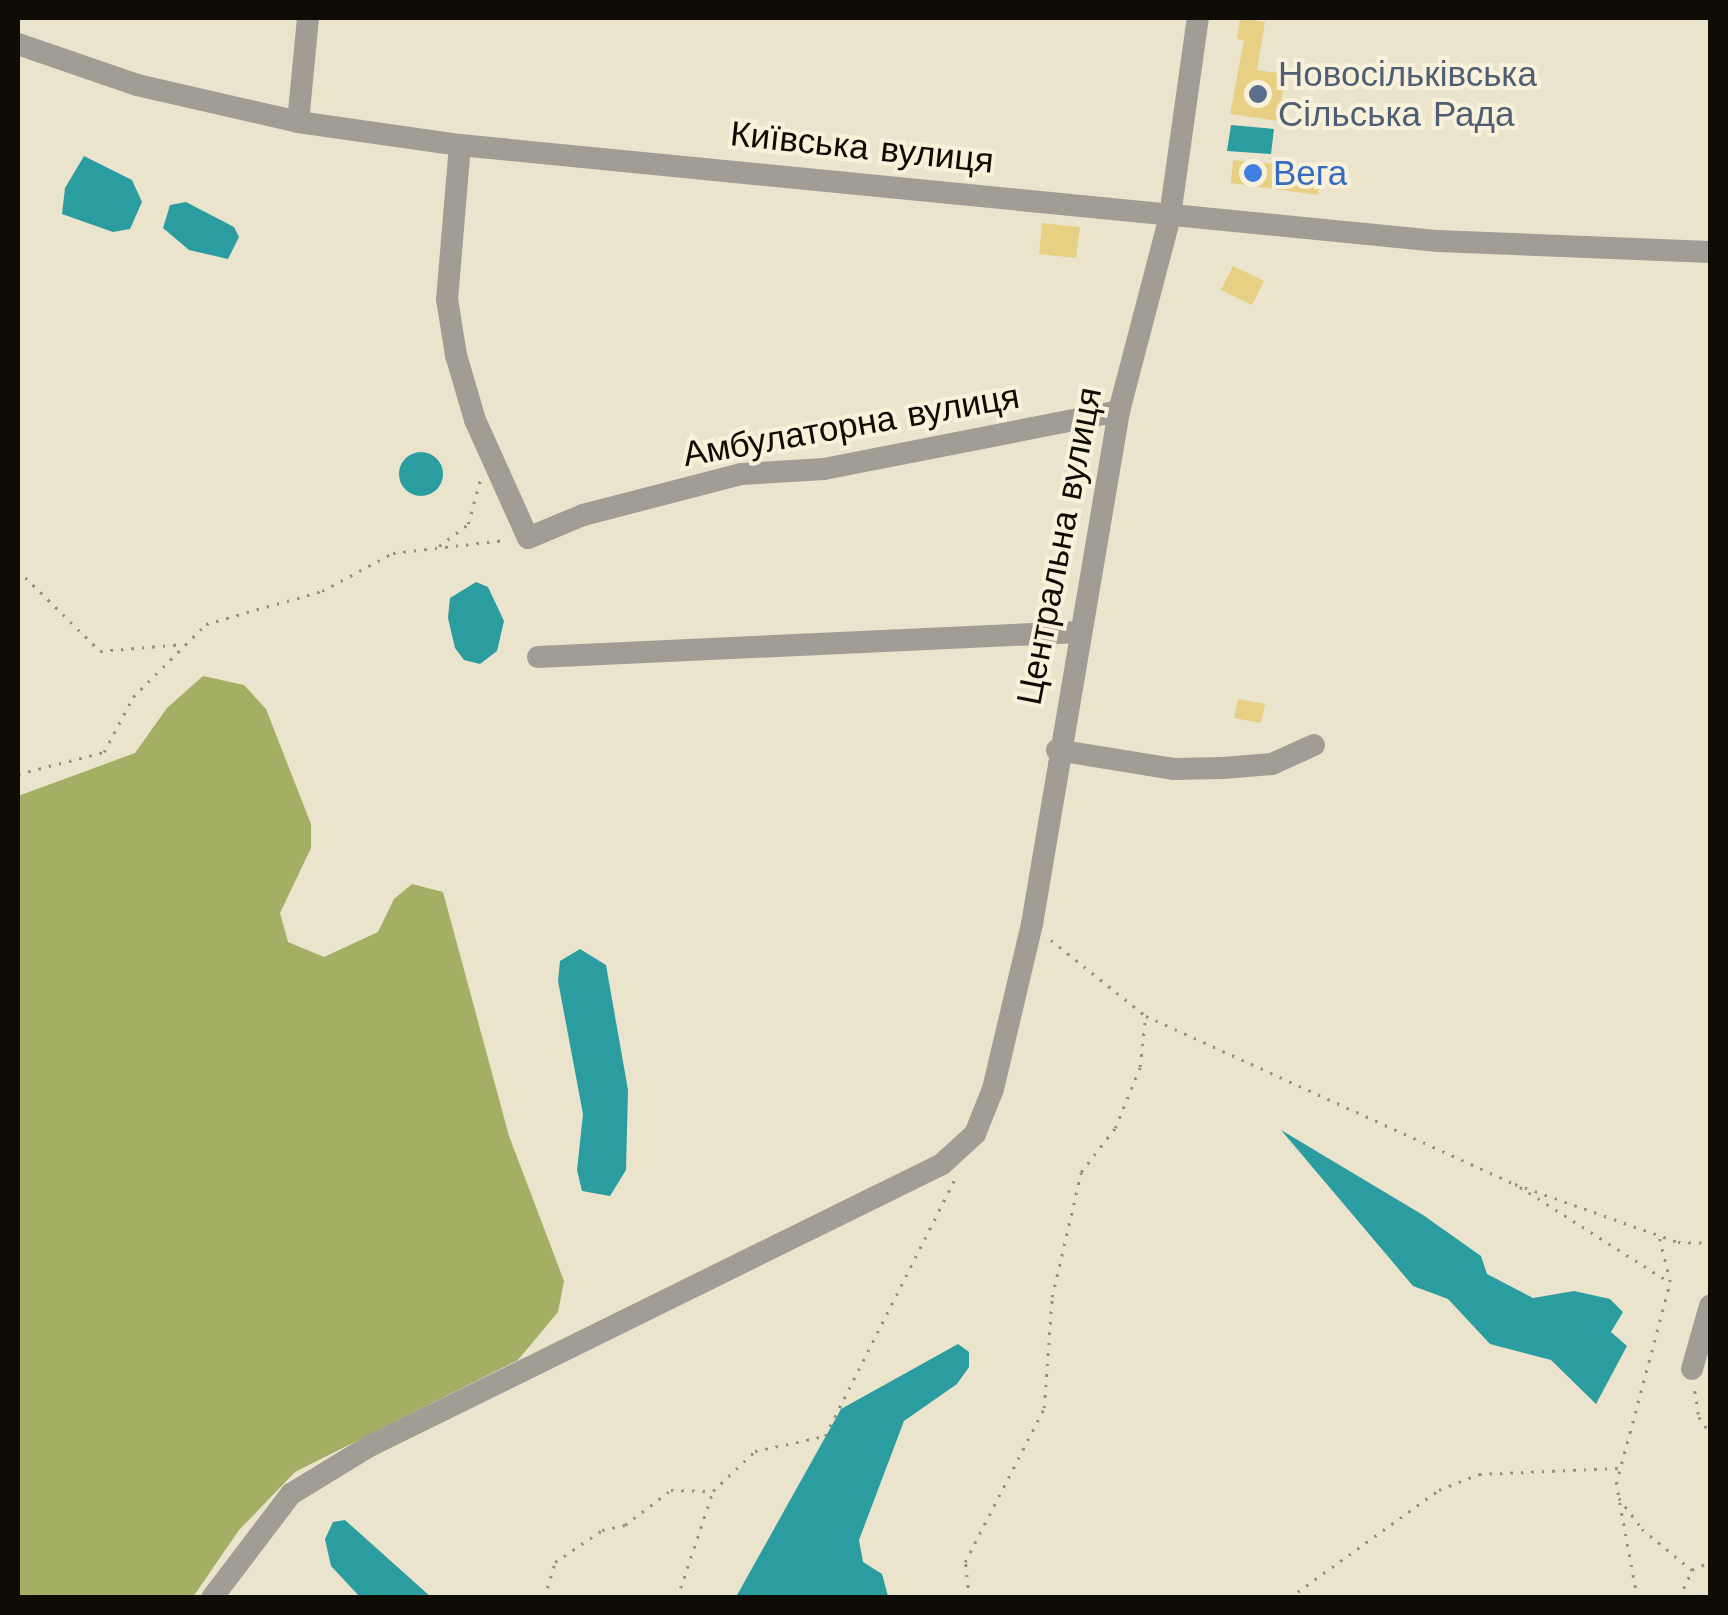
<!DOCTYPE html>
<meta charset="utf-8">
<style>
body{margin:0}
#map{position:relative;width:1728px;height:1615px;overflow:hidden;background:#ebe4cc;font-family:"Work Sans",sans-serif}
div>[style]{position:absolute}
.forest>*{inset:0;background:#a4ae65}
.water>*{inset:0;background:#2b9da0}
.round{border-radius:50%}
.building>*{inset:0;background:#e7cf84}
.path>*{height:2.5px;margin-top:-1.25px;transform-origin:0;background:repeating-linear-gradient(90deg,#96917f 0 2.5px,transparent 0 10.5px)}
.minor>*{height:22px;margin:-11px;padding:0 11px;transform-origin:11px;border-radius:11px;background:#a29d94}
.dots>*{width:28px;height:28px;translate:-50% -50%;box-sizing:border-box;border:5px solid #f9f1d9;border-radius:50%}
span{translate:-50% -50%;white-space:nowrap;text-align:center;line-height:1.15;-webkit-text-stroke:8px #f9f1d9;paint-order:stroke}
.service-label{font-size:35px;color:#4e5e75}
.left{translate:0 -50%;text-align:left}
.street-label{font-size:35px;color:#0e0c05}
.shop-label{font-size:35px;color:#366cbe}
.frame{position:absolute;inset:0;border:20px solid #0e0c05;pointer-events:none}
</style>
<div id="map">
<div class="forest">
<i style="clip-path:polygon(203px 676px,244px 685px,266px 709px,311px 824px,311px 848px,280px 913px,288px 942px,324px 957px,378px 932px,394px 899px,412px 884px,443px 892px,509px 1136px,564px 1281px,558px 1312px,518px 1360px,295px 1472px,239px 1530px,193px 1597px,18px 1597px,18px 796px,135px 753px,167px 708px)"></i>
</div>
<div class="water">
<i style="clip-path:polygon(1231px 125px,1274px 129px,1271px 154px,1227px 151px)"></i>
<i style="clip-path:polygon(84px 156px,132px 180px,142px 202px,130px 229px,113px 232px,62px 214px,65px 188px)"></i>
<i style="clip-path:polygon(186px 202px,234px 227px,239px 237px,228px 259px,189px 250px,163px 228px,170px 205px)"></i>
<i class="round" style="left:399px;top:452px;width:44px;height:44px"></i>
<i style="clip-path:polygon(476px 582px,488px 587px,504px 621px,497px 651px,480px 664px,464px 660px,455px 648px,448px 618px,450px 598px)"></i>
<i style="clip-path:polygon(580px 949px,606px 965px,628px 1090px,626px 1170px,610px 1196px,582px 1191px,577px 1170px,583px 1114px,558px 981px,560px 961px)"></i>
<i style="clip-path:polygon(1281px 1130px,1423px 1215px,1481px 1256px,1487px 1274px,1533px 1298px,1574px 1291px,1610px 1299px,1623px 1312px,1611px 1332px,1627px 1346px,1596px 1404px,1551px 1360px,1490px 1344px,1448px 1299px,1413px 1286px)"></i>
<i style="clip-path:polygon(958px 1344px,969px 1352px,969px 1367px,957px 1384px,904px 1421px,859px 1540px,863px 1562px,882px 1574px,888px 1596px,736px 1597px,841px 1409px)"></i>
<i style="clip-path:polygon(345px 1520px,431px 1597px,360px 1597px,331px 1566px,325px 1539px,333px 1522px)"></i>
</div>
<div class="building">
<i style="clip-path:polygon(1240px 18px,1265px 22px,1257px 70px,1285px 74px,1279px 121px,1230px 114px,1244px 40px,1237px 39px)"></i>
<i style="clip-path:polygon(1233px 160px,1321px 169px,1318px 195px,1231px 183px)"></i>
<i style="clip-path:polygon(1042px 223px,1080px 227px,1076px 258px,1039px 254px)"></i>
<i style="clip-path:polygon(1233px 266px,1264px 281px,1252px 305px,1221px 290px)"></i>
<i style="clip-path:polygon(1238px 699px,1265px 704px,1261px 723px,1234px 718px)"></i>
</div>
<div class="path">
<i style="left:439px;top:546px;width:36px;rotate:-37deg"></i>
<i style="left:468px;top:524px;width:45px;rotate:-74.4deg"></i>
<i style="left:18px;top:570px;width:115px;rotate:44.6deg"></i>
<i style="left:100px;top:651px;width:84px;rotate:-4.8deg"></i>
<i style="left:18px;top:774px;width:89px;rotate:-14.3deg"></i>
<i style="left:104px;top:752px;width:62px;rotate:-62.2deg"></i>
<i style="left:133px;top:697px;width:103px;rotate:-45deg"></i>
<i style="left:206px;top:624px;width:121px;rotate:-15.9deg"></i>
<i style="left:322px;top:591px;width:81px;rotate:-28.2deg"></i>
<i style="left:393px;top:553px;width:113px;rotate:-6.6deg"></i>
<i style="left:1051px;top:940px;width:122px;rotate:38.7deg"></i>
<i style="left:1146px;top:1016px;width:405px;rotate:24.5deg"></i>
<i style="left:1515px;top:1184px;width:173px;rotate:19.6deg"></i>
<i style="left:1678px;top:1242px;width:32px;rotate:2deg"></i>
<i style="left:1520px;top:1187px;width:177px;rotate:32.5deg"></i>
<i style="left:1695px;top:1391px;width:26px;rotate:81deg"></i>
<i style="left:1699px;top:1417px;width:19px;rotate:55deg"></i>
<i style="left:1619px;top:1498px;width:39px;rotate:53deg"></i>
<i style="left:1642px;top:1529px;width:65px;rotate:39.4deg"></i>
<i style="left:544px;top:1598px;width:38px;rotate:-73deg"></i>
<i style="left:555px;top:1562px;width:57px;rotate:-34.2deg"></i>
<i style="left:602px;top:1530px;width:24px;rotate:-12deg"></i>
<i style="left:625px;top:1525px;width:58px;rotate:-37.3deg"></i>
<i style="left:671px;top:1490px;width:40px;rotate:1.4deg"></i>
<i style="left:677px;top:1598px;width:113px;rotate:-71.4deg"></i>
<i style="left:713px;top:1491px;width:58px;rotate:-43.6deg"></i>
<i style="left:755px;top:1451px;width:72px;rotate:-12.1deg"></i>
<i style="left:825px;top:1436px;width:286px;rotate:-63.2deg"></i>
<i style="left:969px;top:1598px;width:36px;rotate:-96deg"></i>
<i style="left:965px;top:1562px;width:173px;rotate:-62.8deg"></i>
<i style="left:1044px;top:1408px;width:111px;rotate:-85.9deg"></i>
<i style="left:1052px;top:1297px;width:128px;rotate:-76.9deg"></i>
<i style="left:1081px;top:1172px;width:56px;rotate:-52.3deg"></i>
<i style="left:1115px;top:1128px;width:66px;rotate:-67.7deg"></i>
<i style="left:1140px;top:1067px;width:48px;rotate:-84.1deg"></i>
<i style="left:1289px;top:1598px;width:185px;rotate:-35.8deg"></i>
<i style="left:1439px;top:1490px;width:43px;rotate:-21.8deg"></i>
<i style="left:1479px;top:1474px;width:139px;rotate:-2.5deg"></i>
<i style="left:1637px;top:1598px;width:116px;rotate:-100.4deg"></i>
<i style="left:1616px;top:1484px;width:209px;rotate:-75deg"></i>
<i style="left:1670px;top:1282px;width:46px;rotate:-103.7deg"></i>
<i style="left:1679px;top:1598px;width:31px;rotate:-65deg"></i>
<i style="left:1692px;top:1570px;width:20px;rotate:-24deg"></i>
</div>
<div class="minor">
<i style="left:18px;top:44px;width:126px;rotate:19deg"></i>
<i style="left:137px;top:85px;width:165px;rotate:12.9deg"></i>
<i style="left:298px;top:122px;width:164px;rotate:8.1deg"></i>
<i style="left:460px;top:145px;width:983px;rotate:5.61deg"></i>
<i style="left:1438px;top:241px;width:272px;rotate:2.3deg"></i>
<i style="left:298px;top:122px;width:104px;rotate:-84.5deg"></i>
<i style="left:460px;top:145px;width:155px;rotate:94.8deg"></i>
<i style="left:447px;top:299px;width:57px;rotate:80.9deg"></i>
<i style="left:456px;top:355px;width:68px;rotate:73.7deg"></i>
<i style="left:475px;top:420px;width:129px;rotate:65.8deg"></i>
<i style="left:528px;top:538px;width:60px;rotate:-22.7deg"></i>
<i style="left:583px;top:515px;width:163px;rotate:-14.5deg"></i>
<i style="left:741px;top:474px;width:83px;rotate:-3.4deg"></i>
<i style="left:824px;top:469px;width:301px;rotate:-11.1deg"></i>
<i style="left:538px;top:657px;width:542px;rotate:-2.65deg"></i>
<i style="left:1057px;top:750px;width:119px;rotate:9.2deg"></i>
<i style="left:1174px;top:769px;width:49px;rotate:-1.2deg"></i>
<i style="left:1223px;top:768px;width:49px;rotate:-4.7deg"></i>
<i style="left:1272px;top:764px;width:46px;rotate:-24.3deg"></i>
<i style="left:1692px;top:1369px;width:66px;rotate:-74.1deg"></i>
<i style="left:212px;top:1598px;width:131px;rotate:-52.8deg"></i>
<i style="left:291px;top:1494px;width:90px;rotate:-31.4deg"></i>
<i style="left:368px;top:1447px;width:640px;rotate:-26.24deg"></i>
<i style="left:942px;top:1164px;width:45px;rotate:-42.3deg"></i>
<i style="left:975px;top:1134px;width:48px;rotate:-68.2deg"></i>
<i style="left:993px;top:1089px;width:170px;rotate:-76.7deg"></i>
<i style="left:1032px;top:924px;width:520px;rotate:-80.37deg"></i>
<i style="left:1119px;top:411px;width:202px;rotate:-75.3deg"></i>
<i style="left:1170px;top:216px;width:200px;rotate:-82deg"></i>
</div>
<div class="dots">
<i style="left:1258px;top:94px;background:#5c6f8a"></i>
<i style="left:1253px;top:173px;background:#3f7fe0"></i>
</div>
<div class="service-label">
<span class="left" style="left:1278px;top:94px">Новосільківська<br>Сільська Рада</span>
</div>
<div class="street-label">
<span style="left:862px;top:147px;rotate:6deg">Київська вулиця</span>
<span style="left:851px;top:425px;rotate:-10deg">Амбулаторна вулиця</span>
<span style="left:1059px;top:546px;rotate:-79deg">Центральна вулиця</span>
</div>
<div class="shop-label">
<span class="left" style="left:1273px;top:173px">Вега</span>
</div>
<div class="frame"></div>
</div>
